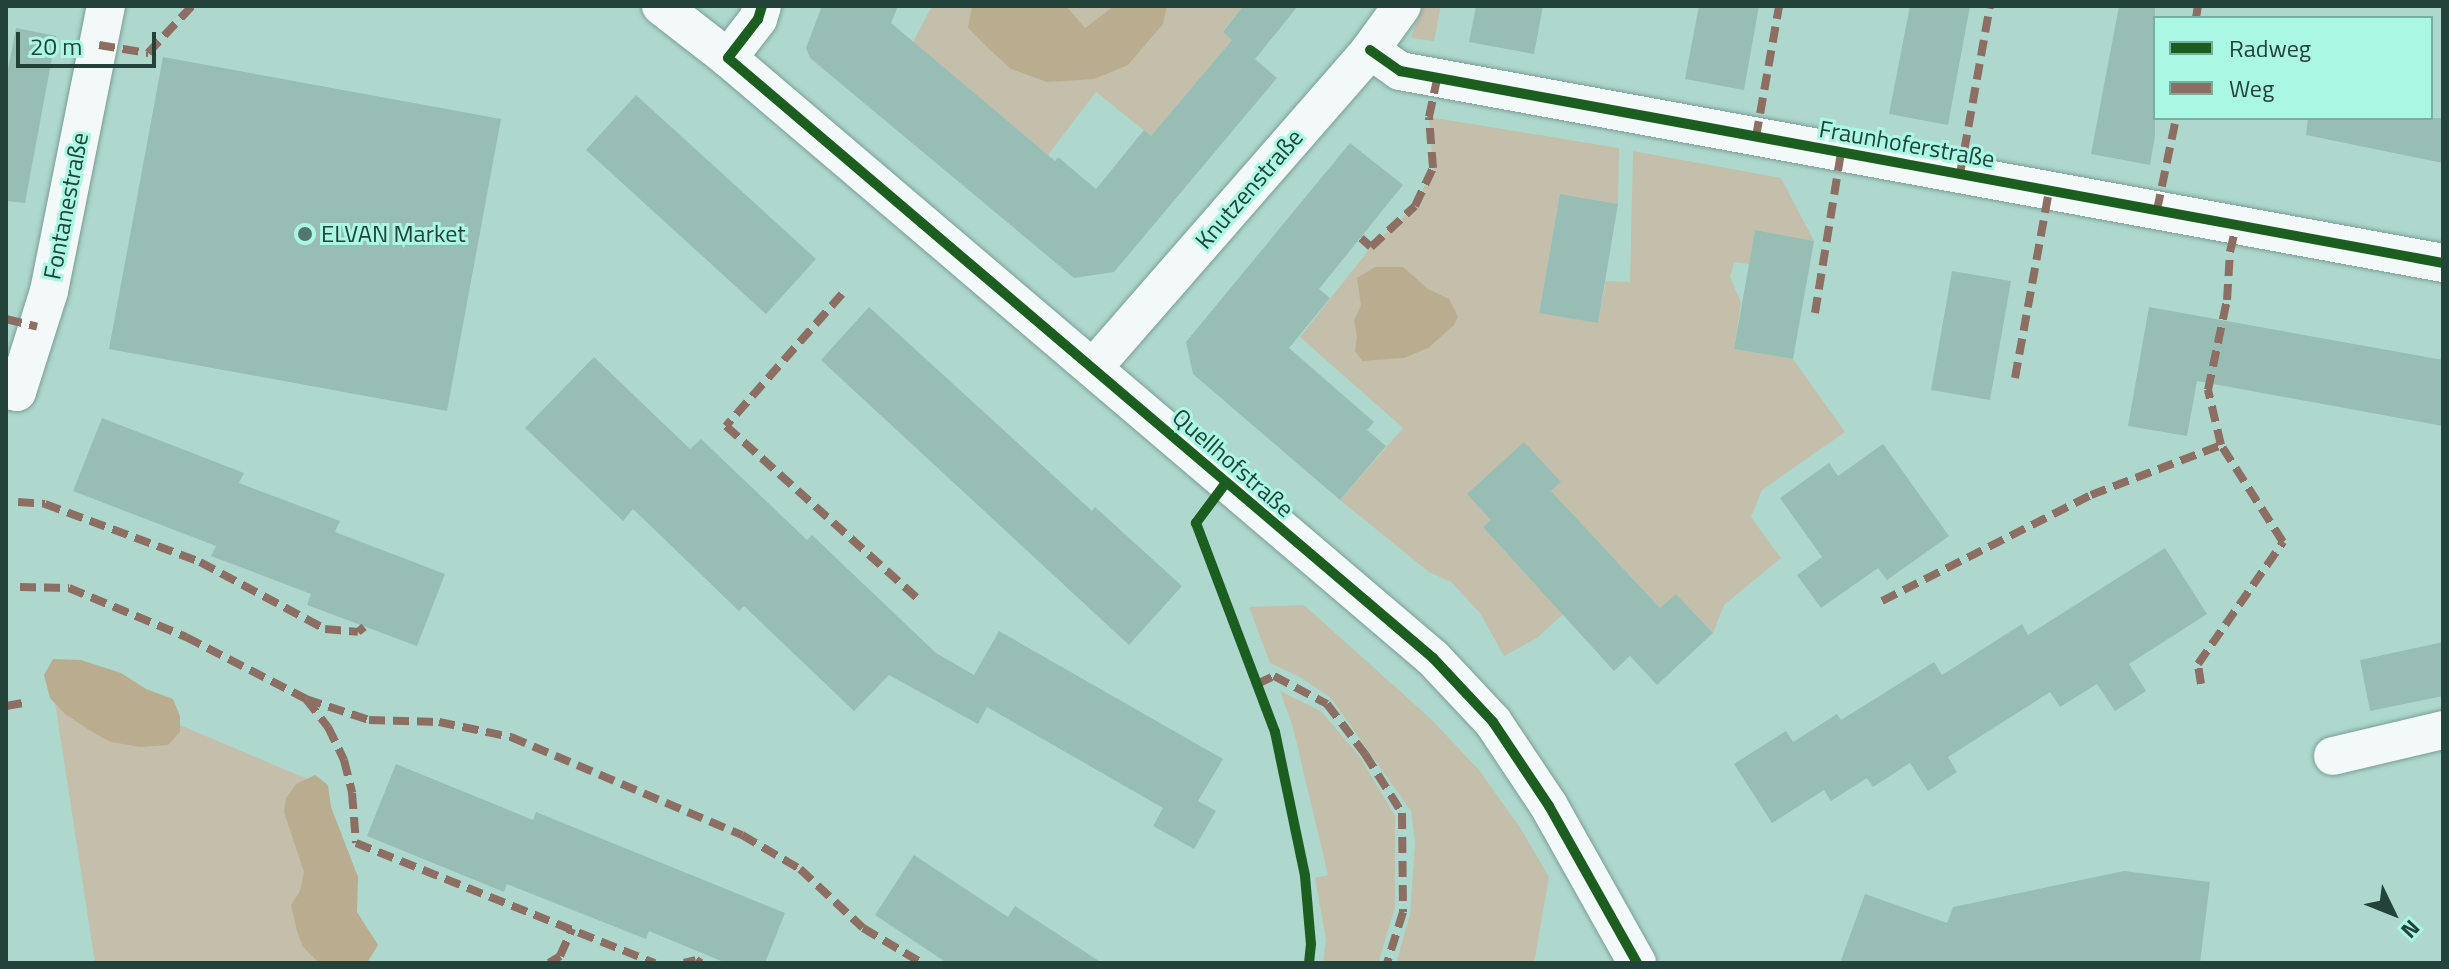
<!DOCTYPE html>
<meta charset="utf-8">
<style>
body{margin:0}
#map{position:relative;width:2449px;height:969px;overflow:hidden;background:#aed8ce;font-family:"Titillium Web",sans-serif}
div>[style]{position:absolute}
.green>*{inset:0;background:#c3bfab}
.forest>*{inset:0;background:#baac8f}
.building>*{inset:0;background:#98bdb4}
.roads{filter:drop-shadow(0 0 2px #7b9d95) drop-shadow(0 0 2px #7b9d95)}
.minor>*{height:38px;margin:-19px;padding:0 19px;transform-origin:19px;border-radius:19px;background:#f3f9f8}
.quiet>*{height:8px;margin-top:-4px;transform-origin:0;background:repeating-linear-gradient(90deg,#8d6e63 0 16px,transparent 0 24px)}
.cycleway>*{height:10px;margin:-5px;padding:0 5px;transform-origin:5px;border-radius:5px;background:#1b5e20}
.dots>*{width:22px;height:22px;translate:-50% -50%;box-sizing:border-box;border:4px solid #aaf7e3;border-radius:50%}
span{translate:-50% -50%;white-space:nowrap;text-align:center;line-height:1.15;-webkit-text-stroke:6px #aaf7e3;paint-order:stroke}
.street-label{font-size:24px;color:#22423a}
.poi-label{font-size:24px;color:#22423a}
.left{translate:0 -50%;text-align:left}
.frame{position:absolute;inset:0;border:8px solid #22423a;pointer-events:none}
.legend{position:absolute;left:2153px;top:16px;width:280px;height:104px;box-sizing:border-box;background:#aaf7e3;border:2px solid #74af9f;margin:0;padding:10px 14px;list-style:none;font-size:24px;color:#22423a}
.legend li{display:flex;align-items:center;gap:16px;height:40px}
.legend b{width:40px;border:2px solid #74af9f}
.north{position:absolute;left:2353px;top:873px;width:80px;height:80px;-webkit-text-stroke:6px #aaf7e3;paint-order:stroke;rotate:133deg;font-size:22px;font-weight:700;line-height:32px;text-align:center;color:#22423a}
.north::after{content:'';display:block;margin:auto;width:28px;height:36px;background:#22423a;clip-path:polygon(50% 0,100% 100%,50% 72%,0 100%)}
.scale{position:absolute;left:16px;top:32px;width:140px;height:36px;box-sizing:border-box;border:4px solid #22423a;border-top:0;padding-left:10px;font-size:24px;line-height:28px;white-space:nowrap;color:#22423a;-webkit-text-stroke:6px #aaf7e3;paint-order:stroke}
</style>
<div id="map">
<div class="green">
<i style="clip-path:polygon(932px 6px,1243px 6px,1223px 31px,1232px 40px,1151px 136px,1096px 92px,1048px 155px,913px 42px)"></i>
<i style="clip-path:polygon(1422px 6px,1441px 6px,1434px 41px,1411px 38px)"></i>
<i style="clip-path:polygon(1429px 117px,1619px 148px,1618px 204px,1560px 194px,1539px 312px,1598px 323px,1606px 281px,1630px 282px,1633px 151px,1781px 178px,1814px 241px,1755px 230px,1749px 264px,1734px 262px,1730px 277px,1741px 302px,1734px 349px,1793px 359px,1845px 432px,1762px 490px,1751px 517px,1781px 558px,1724px 605px,1713px 633px,1676px 594px,1660px 608px,1551px 491px,1560px 483px,1483px 527px,1563px 614px,1537px 638px,1504px 656px,1480px 613px,1451px 582px,1429px 572px,1340px 500px,1403px 428px,1300px 337px,1371px 247px,1415px 206px,1433px 168px)"></i>
<i style="clip-path:polygon(1304px 605px,1431px 719px,1479px 770px,1521px 829px,1549px 877px,1534px 963px,1396px 963px,1410px 915px,1415px 842px,1411px 811px,1331px 698px,1300px 677px,1270px 663px,1249px 607px)"></i>
<i style="clip-path:polygon(50px 670px,317px 783px,338px 963px,95px 963px)"></i>
<i style="clip-path:polygon(1280px 691px,1321px 711px,1360px 757px,1395px 816px,1395px 908px,1378px 963px,1323px 963px,1326px 940px,1315px 878px,1328px 875px,1292px 724px)"></i>
</div>
<div class="forest">
<i style="clip-path:polygon(972px 6px,1066px 6px,1085px 28px,1114px 6px,1167px 6px,1163px 24px,1128px 65px,1094px 79px,1047px 82px,1011px 69px,989px 49px,968px 28px)"></i>
<i style="clip-path:polygon(1375px 267px,1403px 267px,1428px 289px,1449px 299px,1458px 317px,1454px 325px,1428px 348px,1404px 358px,1362px 361px,1355px 351px,1357px 337px,1354px 320px,1361px 306px,1357px 278px)"></i>
<i style="clip-path:polygon(53px 659px,81px 660px,121px 673px,146px 689px,173px 699px,180px 716px,180px 732px,168px 745px,140px 747px,111px 742px,94px 733px,65px 714px,50px 698px,44px 675px)"></i>
<i style="clip-path:polygon(315px 775px,328px 785px,331px 807px,358px 877px,357px 912px,378px 945px,367px 963px,319px 963px,303px 947px,297px 931px,291px 905px,300px 891px,304px 872px,284px 812px,286px 798px,296px 784px)"></i>
</div>
<div class="building">
<i style="clip-path:polygon(822px 6px,898px 6px,891px 23px,1055px 161px,1058px 157px,1096px 189px,1144px 130px,1151px 136px,1232px 40px,1223px 32px,1243px 6px,1298px 6px,1255px 59px,1277px 78px,1114px 272px,1074px 278px,810px 58px,806px 48px)"></i>
<i style="clip-path:polygon(1476px 6px,1543px 6px,1534px 54px,1469px 42px)"></i>
<i style="clip-path:polygon(1699px 6px,1759px 6px,1744px 90px,1685px 79px)"></i>
<i style="clip-path:polygon(1910px 6px,1970px 6px,1948px 125px,1889px 114px)"></i>
<i style="clip-path:polygon(2119px 6px,2155px 6px,2155px 136px,2150px 165px,2091px 154px)"></i>
<i style="clip-path:polygon(16px 28px,56px 36px,25px 203px,6px 201px,6px 80px)"></i>
<i style="clip-path:polygon(163px 57px,501px 119px,447px 411px,109px 349px)"></i>
<i style="clip-path:polygon(636px 95px,816px 259px,766px 314px,586px 150px)"></i>
<i style="clip-path:polygon(2308px 118px,2443px 118px,2443px 163px,2306px 135px)"></i>
<i style="clip-path:polygon(1350px 143px,1403px 185px,1319px 289px,1330px 298px,1289px 348px,1374px 422px,1367px 430px,1386px 446px,1340px 500px,1193px 374px,1186px 342px)"></i>
<i style="clip-path:polygon(1560px 194px,1618px 204px,1598px 323px,1539px 313px)"></i>
<i style="clip-path:polygon(1755px 230px,1814px 241px,1793px 359px,1734px 349px)"></i>
<i style="clip-path:polygon(1952px 271px,2011px 281px,1990px 400px,1931px 390px)"></i>
<i style="clip-path:polygon(869px 307px,1092px 511px,1095px 507px,1182px 586px,1129px 645px,821px 360px)"></i>
<i style="clip-path:polygon(2149px 307px,2443px 360px,2443px 426px,2197px 381px,2187px 436px,2128px 426px)"></i>
<i style="clip-path:polygon(594px 357px,690px 449px,701px 439px,807px 540px,812px 535px,936px 653px,974px 675px,999px 631px,1223px 759px,1198px 801px,1216px 811px,1194px 849px,1153px 826px,1163px 808px,987px 707px,978px 724px,889px 675px,854px 711px,744px 606px,739px 611px,633px 509px,623px 521px,525px 428px)"></i>
<i style="clip-path:polygon(102px 418px,244px 473px,239px 483px,340px 521px,335px 532px,445px 574px,417px 646px,307px 605px,311px 594px,211px 556px,216px 546px,73px 491px)"></i>
<i style="clip-path:polygon(1524px 442px,1561px 482px,1551px 491px,1660px 608px,1676px 594px,1713px 633px,1657px 685px,1630px 656px,1614px 671px,1483px 527px,1491px 520px,1467px 494px)"></i>
<i style="clip-path:polygon(1883px 444px,1949px 536px,1887px 580px,1878px 568px,1821px 608px,1797px 575px,1822px 557px,1780px 498px,1829px 463px,1838px 476px)"></i>
<i style="clip-path:polygon(2165px 548px,2207px 614px,2129px 664px,2146px 691px,2115px 711px,2097px 684px,2060px 707px,2050px 692px,1948px 757px,1957px 772px,1928px 791px,1910px 763px,1873px 787px,1867px 778px,1831px 801px,1824px 790px,1772px 823px,1734px 764px,1786px 731px,1793px 742px,1837px 714px,1841px 720px,1934px 662px,1942px 675px,2022px 624px,2028px 635px)"></i>
<i style="clip-path:polygon(2443px 642px,2443px 696px,2370px 711px,2360px 660px)"></i>
<i style="clip-path:polygon(396px 764px,533px 820px,536px 812px,785px 913px,765px 963px,726px 963px,649px 931px,646px 939px,507px 884px,504px 892px,367px 836px)"></i>
<i style="clip-path:polygon(914px 855px,1008px 917px,1015px 906px,1102px 963px,947px 963px,875px 915px)"></i>
<i style="clip-path:polygon(2124px 871px,2210px 882px,2200px 963px,1840px 963px,1865px 894px,1947px 923px,1953px 907px)"></i>
</div>
<div class="roads">
<div class="minor">
<i style="left:661px;top:6px;width:85px;rotate:37.8deg"></i>
<i style="left:728px;top:58px;width:926px;rotate:40.4deg"></i>
<i style="left:1433px;top:658px;width:88px;rotate:46.8deg"></i>
<i style="left:1493px;top:722px;width:101px;rotate:56.3deg"></i>
<i style="left:1549px;top:806px;width:180px;rotate:60.7deg"></i>
<i style="left:1370px;top:50px;width:37px;rotate:35deg"></i>
<i style="left:1400px;top:71px;width:1061px;rotate:10.43deg"></i>
<i style="left:728px;top:58px;width:49px;rotate:-52.4deg"></i>
<i style="left:758px;top:19px;width:14px;rotate:-73deg"></i>
<i style="left:1093px;top:368px;width:422px;rotate:-48.9deg"></i>
<i style="left:1370px;top:50px;width:54px;rotate:-54deg"></i>
<i style="left:6px;top:390px;width:11px;rotate:10deg"></i>
<i style="left:17px;top:392px;width:106px;rotate:-72.4deg"></i>
<i style="left:49px;top:291px;width:291px;rotate:-78.7deg"></i>
<i style="left:2333px;top:756px;width:113px;rotate:-13.3deg"></i>
</div>
</div>
<div class="quiet">
<i style="left:2196px;top:18px;width:12px;rotate:-81deg"></i>
<i style="left:99px;top:45px;width:50px;rotate:9.3deg"></i>
<i style="left:148px;top:53px;width:64px;rotate:-46.9deg"></i>
<i style="left:1756px;top:137px;width:133px;rotate:-80deg"></i>
<i style="left:1960px;top:174px;width:171px;rotate:-79.9deg"></i>
<i style="left:2157px;top:210px;width:94px;rotate:-78.3deg"></i>
<i style="left:1361px;top:238px;width:13px;rotate:42deg"></i>
<i style="left:1371px;top:247px;width:60px;rotate:-43deg"></i>
<i style="left:1415px;top:206px;width:42px;rotate:-64.7deg"></i>
<i style="left:1433px;top:168px;width:51px;rotate:-94.5deg"></i>
<i style="left:1429px;top:117px;width:40px;rotate:-78deg"></i>
<i style="left:842px;top:294px;width:176px;rotate:131.3deg"></i>
<i style="left:726px;top:426px;width:256px;rotate:42deg"></i>
<i style="left:1815px;top:313px;width:163px;rotate:-80.8deg"></i>
<i style="left:6px;top:319px;width:32px;rotate:14deg"></i>
<i style="left:2015px;top:378px;width:191px;rotate:-79.7deg"></i>
<i style="left:18px;top:502px;width:27px;rotate:4deg"></i>
<i style="left:45px;top:504px;width:165px;rotate:20.5deg"></i>
<i style="left:200px;top:562px;width:142px;rotate:28.2deg"></i>
<i style="left:325px;top:629px;width:33px;rotate:5deg"></i>
<i style="left:358px;top:632px;width:8px;rotate:-40deg"></i>
<i style="left:20px;top:587px;width:49px;rotate:1.2deg"></i>
<i style="left:69px;top:588px;width:127px;rotate:22.7deg"></i>
<i style="left:186px;top:637px;width:135px;rotate:27.3deg"></i>
<i style="left:306px;top:699px;width:66px;rotate:18.4deg"></i>
<i style="left:369px;top:720px;width:70px;rotate:1.6deg"></i>
<i style="left:439px;top:722px;width:74px;rotate:11.8deg"></i>
<i style="left:511px;top:737px;width:251px;rotate:23deg"></i>
<i style="left:742px;top:835px;width:67px;rotate:30.4deg"></i>
<i style="left:800px;top:869px;width:86px;rotate:43.1deg"></i>
<i style="left:863px;top:928px;width:69px;rotate:30.7deg"></i>
<i style="left:1882px;top:601px;width:234px;rotate:-26.9deg"></i>
<i style="left:2091px;top:495px;width:139px;rotate:-21deg"></i>
<i style="left:1257px;top:684px;width:19px;rotate:-25deg"></i>
<i style="left:1274px;top:676px;width:60px;rotate:27.8deg"></i>
<i style="left:1327px;top:704px;width:63px;rotate:52.8deg"></i>
<i style="left:1365px;top:754px;width:70px;rotate:57.9deg"></i>
<i style="left:1402px;top:813px;width:99px;rotate:89.4deg"></i>
<i style="left:1403px;top:912px;width:53px;rotate:107.4deg"></i>
<i style="left:2201px;top:684px;width:20px;rotate:-99deg"></i>
<i style="left:2198px;top:664px;width:149px;rotate:-55.1deg"></i>
<i style="left:2283px;top:542px;width:115px;rotate:-122.6deg"></i>
<i style="left:2221px;top:445px;width:57px;rotate:-103.3deg"></i>
<i style="left:2208px;top:390px;width:92px;rotate:-78.1deg"></i>
<i style="left:2227px;top:300px;width:48px;rotate:-86.4deg"></i>
<i style="left:2230px;top:252px;width:28px;rotate:-77deg"></i>
<i style="left:306px;top:699px;width:36px;rotate:52deg"></i>
<i style="left:328px;top:727px;width:37px;rotate:64deg"></i>
<i style="left:344px;top:760px;width:34px;rotate:76deg"></i>
<i style="left:352px;top:793px;width:50px;rotate:85.4deg"></i>
<i style="left:356px;top:843px;width:322px;rotate:21.9deg"></i>
<i style="left:6px;top:706px;width:23px;rotate:-10deg"></i>
<i style="left:549px;top:963px;width:13px;rotate:-32deg"></i>
<i style="left:560px;top:956px;width:30px;rotate:-66deg"></i>
<i style="left:684px;top:963px;width:12px;rotate:-14deg"></i>
<i style="left:696px;top:960px;width:6px;rotate:31deg"></i>
</div>
<div class="cycleway">
<i style="left:762px;top:6px;width:14px;rotate:107deg"></i>
<i style="left:758px;top:19px;width:49px;rotate:127.6deg"></i>
<i style="left:728px;top:58px;width:926px;rotate:40.4deg"></i>
<i style="left:1433px;top:658px;width:88px;rotate:46.8deg"></i>
<i style="left:1493px;top:722px;width:101px;rotate:56.3deg"></i>
<i style="left:1549px;top:806px;width:180px;rotate:60.7deg"></i>
<i style="left:1370px;top:50px;width:37px;rotate:35deg"></i>
<i style="left:1400px;top:71px;width:1061px;rotate:10.43deg"></i>
<i style="left:1225px;top:484px;width:49px;rotate:126.6deg"></i>
<i style="left:1196px;top:523px;width:223px;rotate:69.3deg"></i>
<i style="left:1275px;top:732px;width:147px;rotate:78.2deg"></i>
<i style="left:1305px;top:876px;width:68px;rotate:85deg"></i>
<i style="left:1311px;top:944px;width:19px;rotate:96deg"></i>
</div>
<div class="dots">
<i style="left:305px;top:234px;background:#53766e"></i>
</div>
<div class="street-label">
<span style="left:1907px;top:144px;rotate:10deg">Fraunhoferstraße</span>
<span style="left:1249px;top:189px;rotate:-49deg">Knutzenstraße</span>
<span style="left:66px;top:206px;rotate:-79deg">Fontanestraße</span>
<span style="left:1233px;top:463px;rotate:41deg">Quellhofstraße</span>
</div>
<div class="poi-label">
<span class="left" style="left:321px;top:234px">ELVAN Market</span>
</div>
<div class="frame"></div>
<ul class="legend">
<li><b style="height:10px;background:#1b5e20"></b>Radweg</li>
<li><b style="height:10px;background:#8d6e63"></b>Weg</li>
</ul>
<div class="north">N</div>
<div class="scale">20 m</div>
</div>
